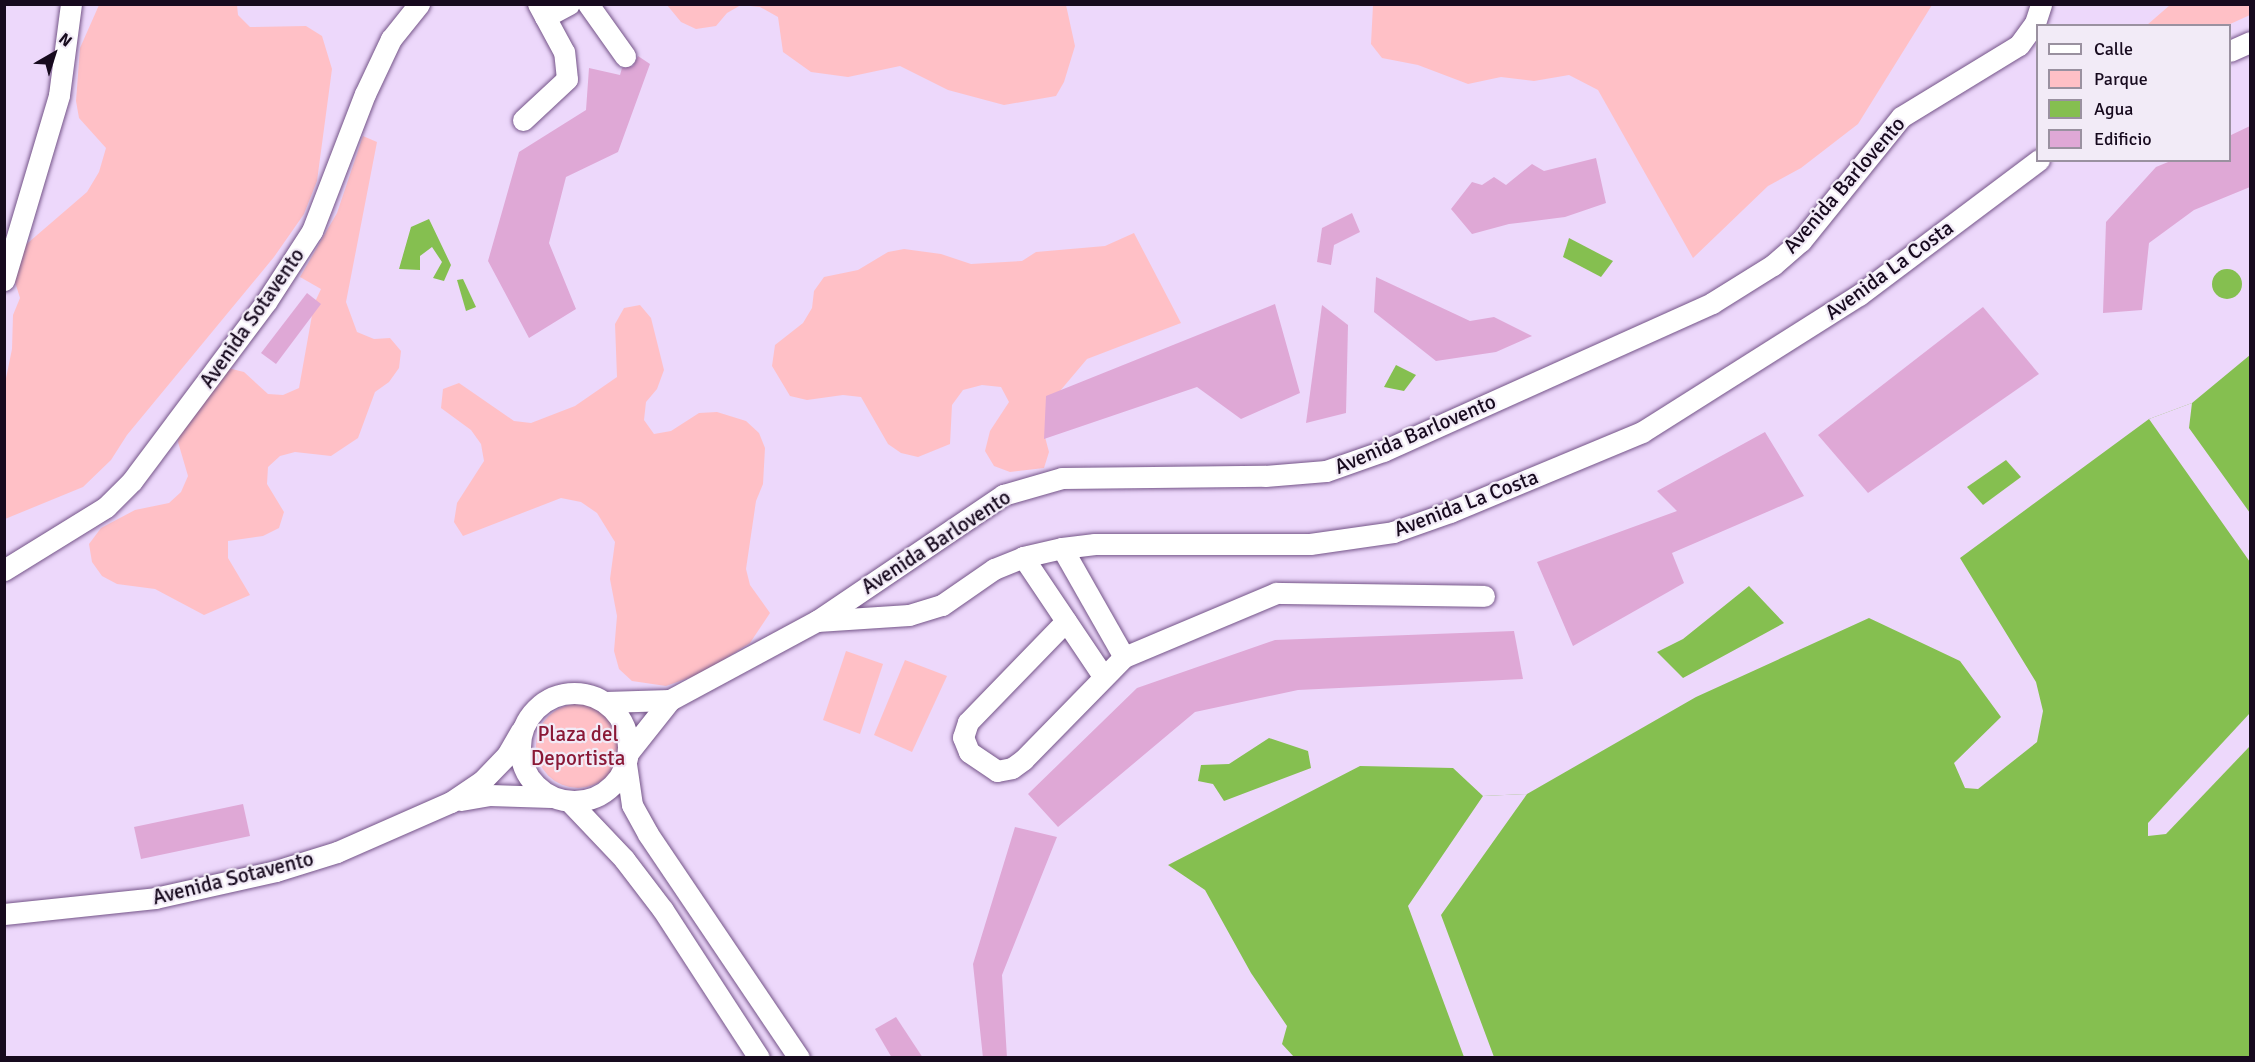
<!DOCTYPE html>
<style>
body{margin:0}
#map{position:relative;width:2255px;height:1062px;overflow:hidden;background:#edd8fb;font-family:Signika,sans-serif}
div>[style]{position:absolute}
.green>*{inset:0;background:#ffc0c6}
.round{border-radius:50%}
.water>*{inset:0;background:#85bf50}
.pier>*{inset:0;background:#edd8fb}
.building>*{inset:0;background:#dfa8d6}
.roads{filter:drop-shadow(0 0 2px #745488) drop-shadow(0 0 2px #745488)}
.minor>*{height:21px;margin:-10.5px;padding:0 10.5px;transform-origin:10.5px;border-radius:10.5px;background:#fff}
.minor>.ring{margin:-10.5px;padding:0;box-sizing:content-box;background:none;border:21px solid #fff;border-radius:50%}
span{translate:-50% -50%;white-space:nowrap;text-align:center;line-height:1.15;-webkit-text-stroke:4.5px #f2ebf7;paint-order:stroke}
.street-label{font-size:21px;color:#170a1e}
.park-label{font-size:21px;color:#8a1836}
.frame{position:absolute;inset:0;border:6px solid #170a1e;pointer-events:none}
.legend{position:absolute;left:2036px;top:24px;width:195px;height:138px;box-sizing:border-box;background:#f2ebf7;border:2px solid #9a91a0;margin:0;padding:8px 10px;list-style:none;font-size:18px;color:#170a1e}
.legend li{display:flex;align-items:center;gap:12px;height:30px}
.legend b{width:30px;border:2px solid #9a91a0}
.north{position:absolute;left:24px;top:24px;width:60px;height:60px;-webkit-text-stroke:4px #f2ebf7;paint-order:stroke;rotate:39deg;font-size:16px;font-weight:700;line-height:24px;text-align:center;color:#170a1e}
.north::after{content:'';display:block;margin:auto;width:21px;height:27px;background:#170a1e;clip-path:polygon(50% 0,100% 100%,50% 72%,0 100%)}
</style>
<div id="map">
<div class="green">
<i style="clip-path:polygon(99px 5px,237px 5px,238px 15px,250px 27px,306px 26px,322px 36px,332px 69px,317px 181px,304px 214px,274px 257px,127px 435px,111px 460px,83px 487px,5px 519px,5px 383px,12px 349px,13px 315px,20px 298px,11px 269px,22px 248px,87px 192px,99px 172px,106px 148px,79px 118px,76px 101px,80px 48px)"></i>
<i style="clip-path:polygon(667px 5px,1066px 5px,1075px 46px,1064px 82px,1056px 96px,1004px 105px,948px 90px,900px 66px,848px 77px,811px 72px,783px 52px,778px 17px,760px 7px,741px 5px,727px 13px,716px 26px,696px 29px,681px 22px)"></i>
<i style="clip-path:polygon(1373px 5px,1373px 4px,1932px 5px,1858px 124px,1801px 168px,1768px 186px,1693px 258px,1598px 90px,1569px 75px,1534px 81px,1501px 77px,1468px 84px,1418px 65px,1382px 58px,1371px 44px)"></i>
<i style="clip-path:polygon(2170px 5px,2250px 5px,2250px 15px,2228px 25px,2147px 25px)"></i>
<i style="clip-path:polygon(363px 136px,377px 142px,346px 302px,357px 332px,374px 339px,390px 338px,401px 351px,399px 368px,389px 382px,375px 392px,358px 438px,331px 456px,295px 452px,280px 456px,268px 467px,267px 484px,284px 512px,279px 528px,263px 536px,228px 541px,228px 558px,250px 595px,204px 615px,155px 589px,117px 584px,102px 576px,92px 562px,89px 544px,101px 528px,135px 510px,169px 503px,181px 492px,188px 476px,178px 442px,181px 425px,208px 397px,213px 379px,228px 368px,244px 372px,268px 394px,283px 395px,299px 388px,314px 304px,321px 289px,300px 277px,337px 213px)"></i>
<i style="clip-path:polygon(1134px 233px,1181px 323px,1087px 359px,1049px 404px,1045px 437px,1049px 452px,1044px 468px,1010px 472px,994px 466px,985px 451px,990px 431px,1009px 402px,1001px 387px,982px 385px,963px 390px,952px 405px,950px 444px,918px 457px,901px 453px,888px 444px,861px 397px,843px 395px,807px 400px,790px 396px,772px 366px,775px 345px,803px 323px,812px 308px,814px 291px,824px 277px,858px 270px,888px 252px,904px 249px,941px 254px,971px 264px,1022px 261px,1036px 252px,1105px 246px)"></i>
<i style="clip-path:polygon(640px 305px,651px 318px,664px 370px,657px 389px,646px 402px,644px 420px,654px 434px,671px 431px,699px 413px,717px 412px,746px 421px,759px 433px,765px 448px,763px 484px,756px 501px,746px 569px,750px 585px,770px 613px,750px 643px,703px 673px,666px 686px,632px 681px,619px 669px,614px 651px,617px 616px,610px 579px,615px 542px,597px 513px,581px 502px,561px 498px,463px 536px,454px 522px,457px 503px,484px 461px,481px 444px,471px 430px,441px 408px,443px 389px,459px 383px,514px 421px,531px 423px,575px 406px,617px 377px,615px 324px,624px 308px)"></i>
<i style="clip-path:polygon(846px 651px,883px 664px,860px 734px,823px 720px)"></i>
<i style="clip-path:polygon(905px 660px,947px 676px,912px 752px,874px 735px)"></i>
<i class="round" style="left:536px;top:704px;width:84px;height:84px"></i>
</div>
<div class="water">
<i style="clip-path:polygon(429px 219px,451px 265px,444px 281px,433px 278px,442px 262px,432px 247px,420px 256px,420px 270px,399px 269px,411px 227px)"></i>
<i style="clip-path:polygon(1569px 238px,1613px 261px,1601px 277px,1563px 257px)"></i>
<i class="round" style="left:2212px;top:269px;width:30px;height:30px"></i>
<i style="clip-path:polygon(463px 279px,476px 307px,466px 311px,457px 280px)"></i>
<i style="clip-path:polygon(2250px 355px,2250px 1057px,1294px 1057px,1282px 1044px,1287px 1026px,1251px 973px,1205px 890px,1168px 865px,1360px 766px,1453px 768px,1483px 796px,1527px 794px,1696px 697px,1869px 618px,1960px 661px,2001px 717px,1954px 763px,1965px 788px,1978px 789px,2037px 742px,2043px 711px,2036px 682px,1960px 558px,2149px 419px,2192px 403px)"></i>
<i style="clip-path:polygon(1396px 365px,1416px 375px,1404px 391px,1384px 387px)"></i>
<i style="clip-path:polygon(2006px 460px,2021px 477px,1983px 505px,1967px 487px)"></i>
<i style="clip-path:polygon(1749px 586px,1784px 623px,1683px 678px,1657px 652px,1683px 639px)"></i>
<i style="clip-path:polygon(1269px 738px,1308px 751px,1311px 768px,1224px 801px,1213px 784px,1198px 781px,1201px 765px,1229px 764px)"></i>
</div>
<div class="pier">
<i style="clip-path:polygon(2192px 403px,2189px 428px,2250px 513px,2250px 562px,2149px 419px)"></i>
<i style="clip-path:polygon(2250px 713px,2250px 746px,2166px 834px,2148px 836px,2148px 823px)"></i>
<i style="clip-path:polygon(1527px 794px,1441px 915px,1494px 1057px,1464px 1057px,1408px 906px,1483px 796px)"></i>
</div>
<div class="building">
<i style="clip-path:polygon(638px 56px,650px 64px,618px 152px,566px 177px,549px 243px,576px 309px,529px 338px,488px 261px,519px 152px,586px 110px,589px 68px,620px 75px,622px 68px,633px 66px)"></i>
<i style="clip-path:polygon(2250px 126px,2250px 187px,2194px 210px,2149px 243px,2142px 310px,2103px 313px,2106px 222px,2156px 167px,2173px 160px,2229px 160px,2229px 136px)"></i>
<i style="clip-path:polygon(1596px 158px,1606px 203px,1565px 217px,1509px 224px,1472px 234px,1451px 209px,1472px 182px,1482px 185px,1494px 177px,1506px 185px,1532px 164px,1544px 171px)"></i>
<i style="clip-path:polygon(1352px 213px,1360px 232px,1334px 245px,1331px 265px,1317px 262px,1322px 228px)"></i>
<i style="clip-path:polygon(1376px 277px,1470px 321px,1494px 317px,1532px 336px,1496px 352px,1436px 361px,1374px 312px)"></i>
<i style="clip-path:polygon(307px 293px,321px 304px,276px 364px,261px 353px)"></i>
<i style="clip-path:polygon(1275px 304px,1300px 393px,1241px 419px,1197px 387px,1044px 439px,1046px 396px)"></i>
<i style="clip-path:polygon(1322px 305px,1348px 325px,1346px 413px,1306px 423px)"></i>
<i style="clip-path:polygon(1983px 307px,2039px 374px,1868px 493px,1818px 435px)"></i>
<i style="clip-path:polygon(1765px 432px,1804px 496px,1672px 553px,1684px 583px,1573px 646px,1537px 562px,1677px 511px,1657px 491px)"></i>
<i style="clip-path:polygon(1514px 631px,1523px 679px,1298px 690px,1195px 712px,1058px 827px,1028px 794px,1137px 688px,1275px 640px)"></i>
<i style="clip-path:polygon(243px 804px,250px 836px,141px 859px,134px 827px)"></i>
<i style="clip-path:polygon(1015px 827px,1057px 837px,1002px 975px,1007px 1058px,983px 1058px,973px 964px)"></i>
<i style="clip-path:polygon(896px 1017px,923px 1058px,892px 1058px,875px 1029px)"></i>
</div>
<div class="roads">
<div class="minor">
<i style="left:588px;top:4px;width:64px;rotate:54.6deg"></i>
<i style="left:545px;top:17px;width:27px;rotate:-28deg"></i>
<i style="left:2230px;top:51px;width:22px;rotate:-24deg"></i>
<i style="left:523px;top:120px;width:60px;rotate:-43deg"></i>
<i style="left:567px;top:79px;width:27px;rotate:-96deg"></i>
<i style="left:564px;top:52px;width:55px;rotate:-118.4deg"></i>
<i style="left:4px;top:280px;width:193px;rotate:-73.4deg"></i>
<i style="left:59px;top:95px;width:92px;rotate:-82.5deg"></i>
<i style="left:1062px;top:548px;width:125px;rotate:60.4deg"></i>
<i style="left:1023px;top:557px;width:143px;rotate:56.1deg"></i>
<i style="left:4px;top:570px;width:120px;rotate:-31.7deg"></i>
<i style="left:106px;top:507px;width:37px;rotate:-45deg"></i>
<i style="left:132px;top:481px;width:224px;rotate:-53.2deg"></i>
<i style="left:266px;top:302px;width:85px;rotate:-57.1deg"></i>
<i style="left:312px;top:231px;width:147px;rotate:-68.9deg"></i>
<i style="left:365px;top:94px;width:61px;rotate:-64.7deg"></i>
<i style="left:391px;top:39px;width:45px;rotate:-51.3deg"></i>
<i style="left:817px;top:621px;width:92px;rotate:-3.7deg"></i>
<i style="left:909px;top:615px;width:34px;rotate:-17deg"></i>
<i style="left:942px;top:605px;width:63px;rotate:-34.7deg"></i>
<i style="left:994px;top:569px;width:31px;rotate:-22deg"></i>
<i style="left:1023px;top:557px;width:40px;rotate:-13deg"></i>
<i style="left:1062px;top:548px;width:33px;rotate:-7deg"></i>
<i style="left:1095px;top:544px;width:215px"></i>
<i style="left:1310px;top:544px;width:84px;rotate:-8.2deg"></i>
<i style="left:1393px;top:532px;width:60px;rotate:-19.3deg"></i>
<i style="left:1450px;top:512px;width:208px;rotate:-22.6deg"></i>
<i style="left:1642px;top:432px;width:257px;rotate:-32.3deg"></i>
<i style="left:1859px;top:295px;width:225px;rotate:-36.9deg"></i>
<i style="left:1066px;top:621px;width:141px;rotate:134.1deg"></i>
<i style="left:968px;top:722px;width:16px;rotate:108deg"></i>
<i style="left:963px;top:737px;width:16px;rotate:68deg"></i>
<i style="left:969px;top:752px;width:34px;rotate:34deg"></i>
<i style="left:997px;top:771px;width:15px;rotate:-11deg"></i>
<i style="left:1012px;top:768px;width:14px;rotate:-36deg"></i>
<i style="left:1023px;top:760px;width:144px;rotate:-45.6deg"></i>
<i style="left:1124px;top:657px;width:165px;rotate:-22.8deg"></i>
<i style="left:1276px;top:593px;width:208px;rotate:0.8deg"></i>
<i class="ring" style="left:520px;top:693px;width:87px;height:87px"></i>
<i style="left:605px;top:702px;width:65px;rotate:-1.8deg"></i>
<i style="left:628px;top:753px;width:68px;rotate:-51.6deg"></i>
<i style="left:670px;top:700px;width:167px;rotate:-28.3deg"></i>
<i style="left:817px;top:621px;width:225px;rotate:-34.1deg"></i>
<i style="left:1003px;top:495px;width:61px;rotate:-16.1deg"></i>
<i style="left:1062px;top:478px;width:203px;rotate:-0.6deg"></i>
<i style="left:1265px;top:476px;width:61px;rotate:-4.7deg"></i>
<i style="left:1326px;top:471px;width:60px;rotate:-19.3deg"></i>
<i style="left:1383px;top:451px;width:361px;rotate:-24.2deg"></i>
<i style="left:1712px;top:303px;width:72px;rotate:-31.9deg"></i>
<i style="left:1773px;top:265px;width:37px;rotate:-41deg"></i>
<i style="left:1801px;top:241px;width:159px;rotate:-51.1deg"></i>
<i style="left:1901px;top:117px;width:138px;rotate:-31.4deg"></i>
<i style="left:2019px;top:45px;width:27px;rotate:-54deg"></i>
<i style="left:2035px;top:23px;width:20px;rotate:-72deg"></i>
<i style="left:626px;top:764px;width:41px;rotate:81.7deg"></i>
<i style="left:632px;top:805px;width:33px;rotate:61deg"></i>
<i style="left:648px;top:834px;width:270px;rotate:56deg"></i>
<i style="left:461px;top:800px;width:28px;rotate:-10deg"></i>
<i style="left:489px;top:795px;width:62px;rotate:1.8deg"></i>
<i style="left:570px;top:802px;width:79px;rotate:46.5deg"></i>
<i style="left:624px;top:859px;width:64px;rotate:52.6deg"></i>
<i style="left:663px;top:910px;width:176px;rotate:57deg"></i>
<i style="left:4px;top:914px;width:152px;rotate:-6deg"></i>
<i style="left:155px;top:898px;width:124px;rotate:-12.6deg"></i>
<i style="left:276px;top:871px;width:64px;rotate:-17.3deg"></i>
<i style="left:337px;top:852px;width:124px;rotate:-23.7deg"></i>
<i style="left:451px;top:802px;width:37px;rotate:-34deg"></i>
<i style="left:482px;top:781px;width:36px;rotate:-46deg"></i>
<i style="left:507px;top:755px;width:28px;rotate:-60deg"></i>
</div>
</div>
<div class="street-label">
<span style="left:1844px;top:185px;rotate:-49deg">Avenida Barlovento</span>
<span style="left:1889px;top:270px;rotate:-36deg">Avenida La Costa</span>
<span style="left:252px;top:318px;rotate:-55deg">Avenida Sotavento</span>
<span style="left:1415px;top:434px;rotate:-23deg">Avenida Barlovento</span>
<span style="left:1466px;top:503px;rotate:-21deg">Avenida La Costa</span>
<span style="left:936px;top:542px;rotate:-33deg">Avenida Barlovento</span>
<span style="left:233px;top:878px;rotate:-14deg">Avenida Sotavento</span>
</div>
<div class="park-label">
<span style="left:578px;top:746px">Plaza del<br>Deportista</span>
</div>
<div class="frame"></div>
<ul class="legend">
<li><b style="height:8px;background:#fff"></b>Calle</li>
<li><b style="height:16px;background:#ffc0c6"></b>Parque</li>
<li><b style="height:16px;background:#85bf50"></b>Agua</li>
<li><b style="height:16px;background:#dfa8d6"></b>Edificio</li>
</ul>
<div class="north">N</div>
</div>
